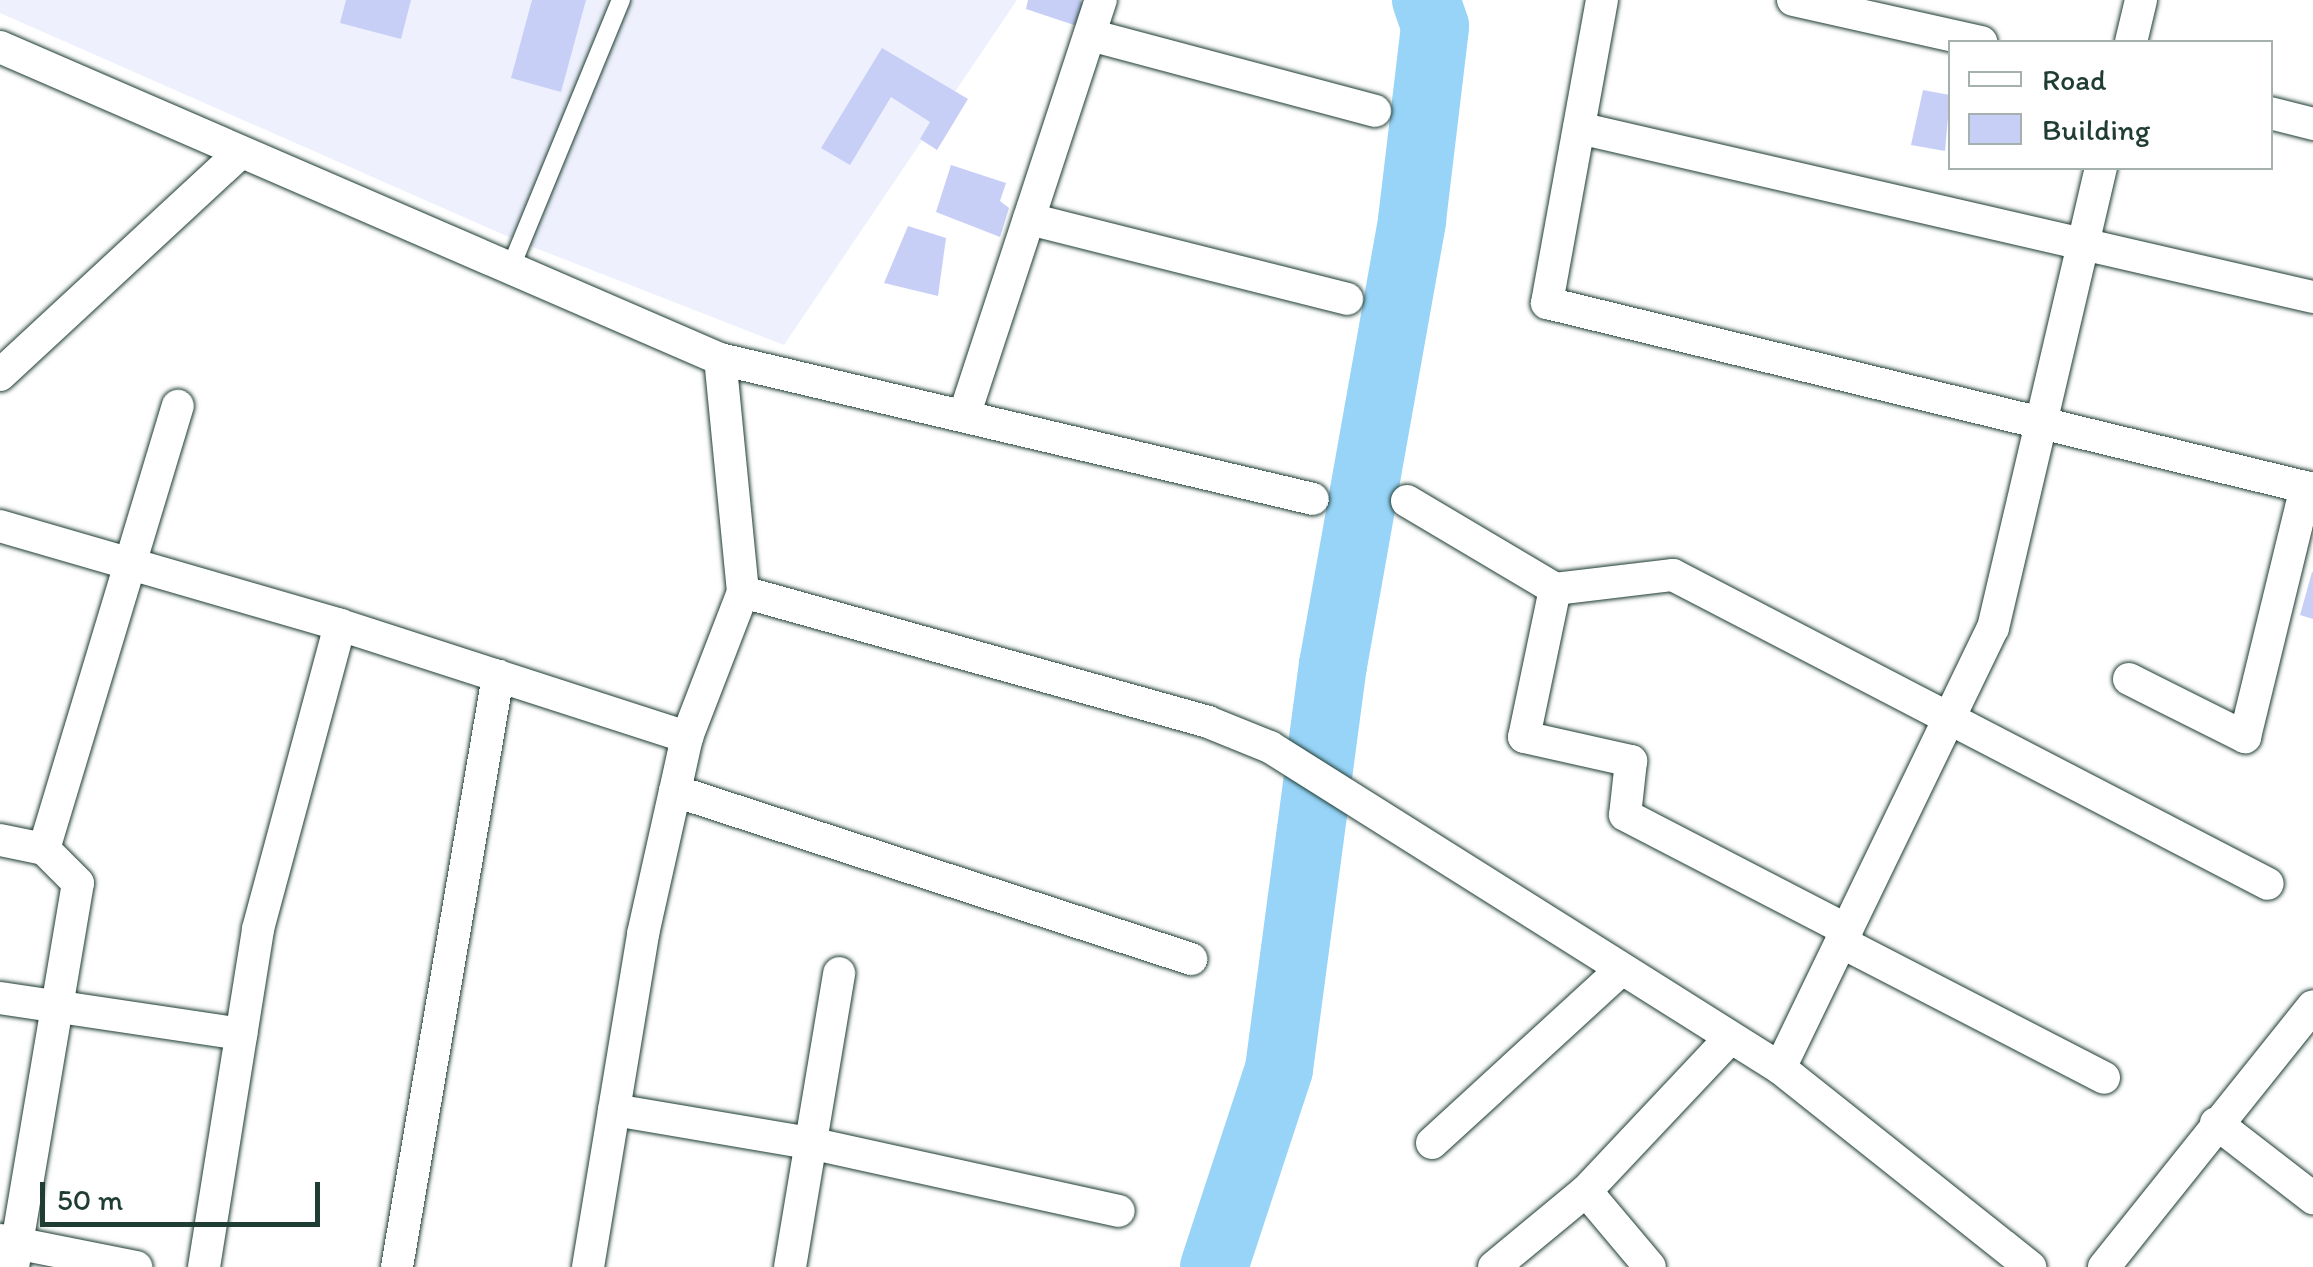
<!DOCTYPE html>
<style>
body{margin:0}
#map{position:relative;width:2313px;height:1267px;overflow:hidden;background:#fff;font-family:Itim,sans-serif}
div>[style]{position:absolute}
.built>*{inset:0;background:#eef1fd}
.river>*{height:68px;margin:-34px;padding:0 34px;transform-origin:34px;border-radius:34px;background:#97d4f8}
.building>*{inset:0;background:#c7cff7}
.roads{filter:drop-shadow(0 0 2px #1f3d34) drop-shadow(0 0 2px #1f3d34)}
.lane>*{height:18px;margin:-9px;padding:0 9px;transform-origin:9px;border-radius:9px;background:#fff}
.street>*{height:32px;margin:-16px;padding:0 16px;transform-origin:16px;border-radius:16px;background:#fff}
span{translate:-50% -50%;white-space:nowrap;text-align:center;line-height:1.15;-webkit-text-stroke:8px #fff;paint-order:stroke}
.legend{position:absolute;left:1948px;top:40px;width:325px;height:130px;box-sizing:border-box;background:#fff;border:2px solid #a5b1ae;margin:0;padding:12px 18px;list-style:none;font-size:30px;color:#1f3d34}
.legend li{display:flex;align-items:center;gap:20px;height:50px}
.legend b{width:50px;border:2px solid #a5b1ae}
.scale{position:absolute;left:40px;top:1182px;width:280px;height:45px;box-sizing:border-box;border:5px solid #1f3d34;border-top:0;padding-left:12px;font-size:30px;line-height:35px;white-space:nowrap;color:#1f3d34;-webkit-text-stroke:8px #fff;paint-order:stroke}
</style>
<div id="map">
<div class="built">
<i style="clip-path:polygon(0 0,1017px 0,784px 345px,525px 244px,0 13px)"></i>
</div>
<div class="river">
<i style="left:1214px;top:1267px;width:208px;rotate:-71.8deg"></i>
<i style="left:1279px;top:1069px;width:408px;rotate:-82.4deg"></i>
<i style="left:1333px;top:665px;width:452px;rotate:-79.9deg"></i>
<i style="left:1412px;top:220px;width:195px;rotate:-83.2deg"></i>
<i style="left:1435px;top:26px;width:28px;rotate:-109deg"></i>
</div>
<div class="building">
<i style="clip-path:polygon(346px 0,411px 0,401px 39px,340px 23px)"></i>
<i style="clip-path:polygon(532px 0,586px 0,561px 92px,511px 78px)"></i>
<i style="clip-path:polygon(1028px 0,1080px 0,1086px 9px,1080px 27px,1026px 9px)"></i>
<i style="clip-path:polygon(882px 48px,968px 99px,937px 150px,920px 139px,930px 122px,891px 97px,850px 165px,821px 148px)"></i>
<i style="clip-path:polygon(1923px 90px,1950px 95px,1945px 151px,1911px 145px)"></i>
<i style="clip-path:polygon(951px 165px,1006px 183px,1000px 201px,1009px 208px,1000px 237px,936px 212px)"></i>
<i style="clip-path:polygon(908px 226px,946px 238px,938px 296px,884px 283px)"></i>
<i style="clip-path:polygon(2312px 572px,2313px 572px,2313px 619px,2300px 615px)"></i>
</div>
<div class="roads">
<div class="lane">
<i style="left:510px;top:269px;width:291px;rotate:-67.6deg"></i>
</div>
<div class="street">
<i style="left:1602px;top:0;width:308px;rotate:100.3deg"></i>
<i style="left:1547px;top:303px;width:788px;rotate:13.65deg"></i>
<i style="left:1793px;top:0;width:193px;rotate:12.6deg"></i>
<i style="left:1090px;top:35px;width:295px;rotate:14.9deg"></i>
<i style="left:2131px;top:42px;width:43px;rotate:-76.6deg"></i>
<i style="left:0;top:47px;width:785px;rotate:23.43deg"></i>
<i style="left:720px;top:359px;width:609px;rotate:13.28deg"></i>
<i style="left:2270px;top:113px;width:44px;rotate:14.3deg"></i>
<i style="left:1579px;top:128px;width:753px;rotate:12.97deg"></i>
<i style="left:1029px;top:219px;width:328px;rotate:14.1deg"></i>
<i style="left:0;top:375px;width:328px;rotate:-42.8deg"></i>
<i style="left:964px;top:416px;width:438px;rotate:-71.8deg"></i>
<i style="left:1407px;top:501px;width:172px;rotate:30.7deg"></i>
<i style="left:1555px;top:589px;width:119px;rotate:-6.8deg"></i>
<i style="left:1673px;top:575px;width:670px;rotate:27.44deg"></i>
<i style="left:0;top:526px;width:354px;rotate:16.2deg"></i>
<i style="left:340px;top:625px;width:365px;rotate:17.9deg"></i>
<i style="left:1555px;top:589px;width:151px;rotate:101.8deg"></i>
<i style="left:1524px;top:737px;width:110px;rotate:12.6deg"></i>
<i style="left:1631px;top:761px;width:54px;rotate:96.3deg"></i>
<i style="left:1625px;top:815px;width:250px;rotate:27.4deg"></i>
<i style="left:743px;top:592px;width:483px;rotate:15.6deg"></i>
<i style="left:1208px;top:722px;width:67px;rotate:22deg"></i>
<i style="left:1270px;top:747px;width:603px;rotate:32.19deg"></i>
<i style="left:1780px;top:1068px;width:320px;rotate:38.5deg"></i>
<i style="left:2129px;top:679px;width:130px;rotate:26.6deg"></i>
<i style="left:2245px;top:737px;width:257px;rotate:-76.3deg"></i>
<i style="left:675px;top:791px;width:543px;rotate:18.03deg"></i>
<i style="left:0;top:840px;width:45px;rotate:11.6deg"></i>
<i style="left:1841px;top:942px;width:296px;rotate:27.3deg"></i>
<i style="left:0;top:998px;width:244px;rotate:8.5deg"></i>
<i style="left:1780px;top:1068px;width:489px;rotate:-64.2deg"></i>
<i style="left:1993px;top:628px;width:473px;rotate:-76.8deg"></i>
<i style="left:614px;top:1110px;width:199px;rotate:9.6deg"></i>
<i style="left:810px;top:1143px;width:316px;rotate:12.4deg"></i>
<i style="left:2216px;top:1123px;width:123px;rotate:37.7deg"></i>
<i style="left:1432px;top:1143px;width:256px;rotate:-42.5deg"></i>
<i style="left:1586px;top:1191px;width:99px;rotate:49.9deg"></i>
<i style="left:0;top:1240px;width:139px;rotate:11.2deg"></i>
<i style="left:13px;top:1267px;width:389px;rotate:-80.4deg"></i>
<i style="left:78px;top:883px;width:48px;rotate:-135deg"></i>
<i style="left:44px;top:849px;width:463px;rotate:-73.2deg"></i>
<i style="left:204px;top:1267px;width:342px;rotate:-80.9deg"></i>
<i style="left:258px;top:929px;width:315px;rotate:-74.9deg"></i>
<i style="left:397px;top:1267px;width:600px;rotate:-80.3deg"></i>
<i style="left:588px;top:1267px;width:338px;rotate:-80.6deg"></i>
<i style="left:643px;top:934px;width:147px;rotate:-77.4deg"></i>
<i style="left:675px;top:791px;width:55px;rotate:-77.5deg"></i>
<i style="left:687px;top:737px;width:155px;rotate:-68.9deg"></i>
<i style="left:743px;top:592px;width:234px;rotate:-95.6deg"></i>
<i style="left:790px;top:1267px;width:298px;rotate:-80.5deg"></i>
<i style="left:1494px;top:1267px;width:119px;rotate:-39.6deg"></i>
<i style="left:1586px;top:1191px;width:210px;rotate:-46.7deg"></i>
<i style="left:2104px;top:1267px;width:334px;rotate:-51.3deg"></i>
</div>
</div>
<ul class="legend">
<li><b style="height:12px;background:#fff"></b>Road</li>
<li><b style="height:28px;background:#c7cff7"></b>Building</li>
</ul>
<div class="scale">50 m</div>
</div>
